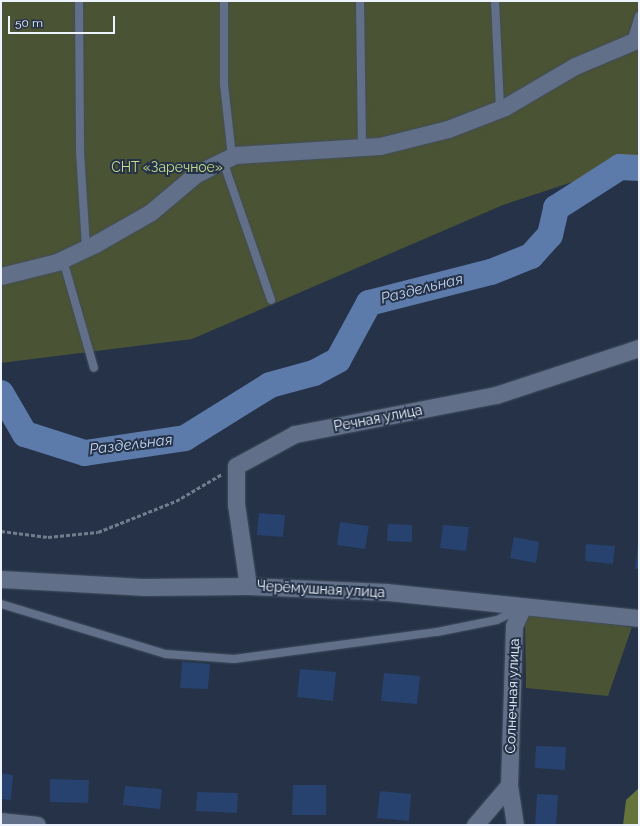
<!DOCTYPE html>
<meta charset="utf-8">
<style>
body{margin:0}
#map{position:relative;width:640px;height:826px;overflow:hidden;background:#253247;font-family:Raleway,sans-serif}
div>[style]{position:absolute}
.green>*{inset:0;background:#4a5333}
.forest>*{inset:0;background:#64743b}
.river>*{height:26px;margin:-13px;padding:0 13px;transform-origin:13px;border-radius:13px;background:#5c7aaa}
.building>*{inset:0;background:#27426e}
.path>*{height:2.5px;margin-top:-1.25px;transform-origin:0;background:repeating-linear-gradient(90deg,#717c8d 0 4px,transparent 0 6px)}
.roads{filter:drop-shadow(0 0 1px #434d5f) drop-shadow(0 0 1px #434d5f)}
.service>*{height:8px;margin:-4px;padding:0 4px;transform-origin:4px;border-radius:4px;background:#617088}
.minor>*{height:17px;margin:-8.5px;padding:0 8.5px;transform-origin:8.5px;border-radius:8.5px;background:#617088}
span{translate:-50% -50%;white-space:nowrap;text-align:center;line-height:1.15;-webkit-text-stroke:4px #253247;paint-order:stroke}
.park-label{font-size:14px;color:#c7df8a}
.street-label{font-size:14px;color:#ecf3ff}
.water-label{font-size:15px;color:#c3d6f3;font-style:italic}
.frame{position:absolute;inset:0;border:2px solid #ecf3ff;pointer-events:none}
.scale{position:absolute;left:8px;top:16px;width:107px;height:18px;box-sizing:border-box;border:2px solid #ecf3ff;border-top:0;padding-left:5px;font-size:12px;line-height:14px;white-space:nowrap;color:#ecf3ff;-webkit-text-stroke:3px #253247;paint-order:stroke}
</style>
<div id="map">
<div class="green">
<i style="clip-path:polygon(1px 1px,639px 1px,639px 160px,503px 205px,192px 339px,1px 363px)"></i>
<i style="clip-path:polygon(525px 614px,632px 627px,608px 696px,526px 688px)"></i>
</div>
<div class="forest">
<i style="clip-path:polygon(639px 788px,639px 825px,623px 825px,626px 800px)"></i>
</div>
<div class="river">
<i style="left:1px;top:393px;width:48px;rotate:59.7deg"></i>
<i style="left:25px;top:434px;width:63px;rotate:17.6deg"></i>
<i style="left:85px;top:453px;width:101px;rotate:-8.5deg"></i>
<i style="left:185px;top:438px;width:100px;rotate:-31.9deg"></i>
<i style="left:270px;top:385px;width:46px;rotate:-15.3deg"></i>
<i style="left:314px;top:373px;width:27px;rotate:-28deg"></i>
<i style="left:338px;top:360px;width:65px;rotate:-61.5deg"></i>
<i style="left:369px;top:303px;width:126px;rotate:-14.3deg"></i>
<i style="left:491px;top:272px;width:43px;rotate:-21.8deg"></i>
<i style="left:531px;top:256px;width:28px;rotate:-48deg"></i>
<i style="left:550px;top:235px;width:28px;rotate:-77deg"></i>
<i style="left:556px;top:208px;width:76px;rotate:-32.6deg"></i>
<i style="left:620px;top:167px;width:19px;rotate:3deg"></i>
</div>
<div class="building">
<i style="clip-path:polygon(259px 513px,285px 515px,283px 537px,257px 535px)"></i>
<i style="clip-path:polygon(340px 522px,369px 526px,365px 549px,337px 545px)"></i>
<i style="clip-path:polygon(388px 524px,412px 525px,412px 542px,387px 541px)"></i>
<i style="clip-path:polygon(443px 525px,469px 527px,466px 551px,440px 548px)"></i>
<i style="clip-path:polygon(514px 537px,539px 542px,536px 563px,510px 558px)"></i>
<i style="clip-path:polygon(638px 542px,639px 542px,639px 569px,635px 569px)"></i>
<i style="clip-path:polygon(586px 544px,615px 546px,613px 564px,585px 561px)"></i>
<i style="clip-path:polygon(182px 662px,210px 664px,208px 689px,180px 688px)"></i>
<i style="clip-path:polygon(300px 669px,336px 672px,333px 701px,297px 697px)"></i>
<i style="clip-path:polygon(384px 673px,420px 676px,417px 704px,381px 701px)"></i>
<i style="clip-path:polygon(536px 746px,566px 747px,565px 770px,535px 768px)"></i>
<i style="clip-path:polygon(1px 773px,13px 775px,11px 800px,1px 799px)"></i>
<i style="clip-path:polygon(50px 779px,89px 780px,88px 803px,50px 802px)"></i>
<i style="clip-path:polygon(293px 785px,326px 785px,326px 815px,292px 815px)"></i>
<i style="clip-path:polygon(125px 786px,162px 789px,160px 809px,123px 805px)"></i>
<i style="clip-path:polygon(380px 791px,411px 794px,409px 821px,377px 818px)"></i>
<i style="clip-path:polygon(197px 792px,238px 793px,237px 813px,196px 811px)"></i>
<i style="clip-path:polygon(537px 794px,558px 795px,556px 825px,535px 825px)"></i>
</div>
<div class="path">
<i style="left:1px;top:531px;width:47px;rotate:7.3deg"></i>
<i style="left:48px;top:537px;width:50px;rotate:-5.7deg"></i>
<i style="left:98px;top:532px;width:84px;rotate:-21.7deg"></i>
<i style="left:176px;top:501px;width:53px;rotate:-30.4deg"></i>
</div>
<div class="roads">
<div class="service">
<i style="left:79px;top:1px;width:151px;rotate:89.6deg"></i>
<i style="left:80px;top:152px;width:96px;rotate:86.4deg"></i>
<i style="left:224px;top:1px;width:83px;rotate:90deg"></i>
<i style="left:224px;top:84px;width:72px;rotate:83.7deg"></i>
<i style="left:360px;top:1px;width:147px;rotate:89.2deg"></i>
<i style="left:495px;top:1px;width:108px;rotate:87.3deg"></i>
<i style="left:631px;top:42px;width:27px;rotate:-73deg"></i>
<i style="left:223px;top:161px;width:147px;rotate:70.9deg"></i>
<i style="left:63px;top:260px;width:112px;rotate:74deg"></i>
<i style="left:1px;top:604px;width:172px;rotate:16.9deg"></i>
<i style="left:166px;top:654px;width:68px;rotate:4.2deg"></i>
<i style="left:234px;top:659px;width:205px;rotate:-7.6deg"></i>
<i style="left:437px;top:632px;width:61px;rotate:-11.3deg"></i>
<i style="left:497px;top:620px;width:25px;rotate:-27deg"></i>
</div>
<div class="minor">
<i style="left:1px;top:276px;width:58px;rotate:-14deg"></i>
<i style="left:57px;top:262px;width:42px;rotate:-25.3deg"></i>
<i style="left:95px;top:244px;width:64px;rotate:-29.7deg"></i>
<i style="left:151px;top:212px;width:59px;rotate:-40.2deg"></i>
<i style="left:196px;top:174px;width:43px;rotate:-26deg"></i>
<i style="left:235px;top:155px;width:145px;rotate:-3.6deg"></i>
<i style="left:380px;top:146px;width:70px;rotate:-14deg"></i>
<i style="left:448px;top:129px;width:61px;rotate:-21.1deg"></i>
<i style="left:505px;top:107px;width:81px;rotate:-30.4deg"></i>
<i style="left:575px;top:66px;width:69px;rotate:-22.9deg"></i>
<i style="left:1px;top:579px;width:141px;rotate:3.2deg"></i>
<i style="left:142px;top:587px;width:106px;rotate:-0.5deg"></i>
<i style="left:248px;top:586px;width:139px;rotate:2.5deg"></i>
<i style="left:387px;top:592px;width:253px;rotate:5.9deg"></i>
<i style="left:248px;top:586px;width:83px;rotate:-98.3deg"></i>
<i style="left:236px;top:504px;width:38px;rotate:-90deg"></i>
<i style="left:236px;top:466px;width:67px;rotate:-28.5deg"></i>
<i style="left:295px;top:434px;width:205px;rotate:-11deg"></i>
<i style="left:496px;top:395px;width:151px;rotate:-18.2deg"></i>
<i style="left:509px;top:785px;width:40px;rotate:81.5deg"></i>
<i style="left:1px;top:821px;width:36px;rotate:6deg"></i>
<i style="left:475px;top:825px;width:52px;rotate:-49.6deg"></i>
<i style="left:509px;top:785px;width:159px;rotate:-88.2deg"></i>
<i style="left:514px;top:626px;width:20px;rotate:-66deg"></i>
</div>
</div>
<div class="park-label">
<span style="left:167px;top:167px">СНТ «Заречное»</span>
</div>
<div class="street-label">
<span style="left:378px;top:418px;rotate:-11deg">Речная улица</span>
<span style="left:321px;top:589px;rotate:3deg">Черёмушная улица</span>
<span style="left:512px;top:696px;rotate:-88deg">Солнечная улица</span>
</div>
<div class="water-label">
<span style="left:422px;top:289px;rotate:-14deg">Раздельная</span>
<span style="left:131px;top:445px;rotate:-7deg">Раздельная</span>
</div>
<div class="frame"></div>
<div class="scale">50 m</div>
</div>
